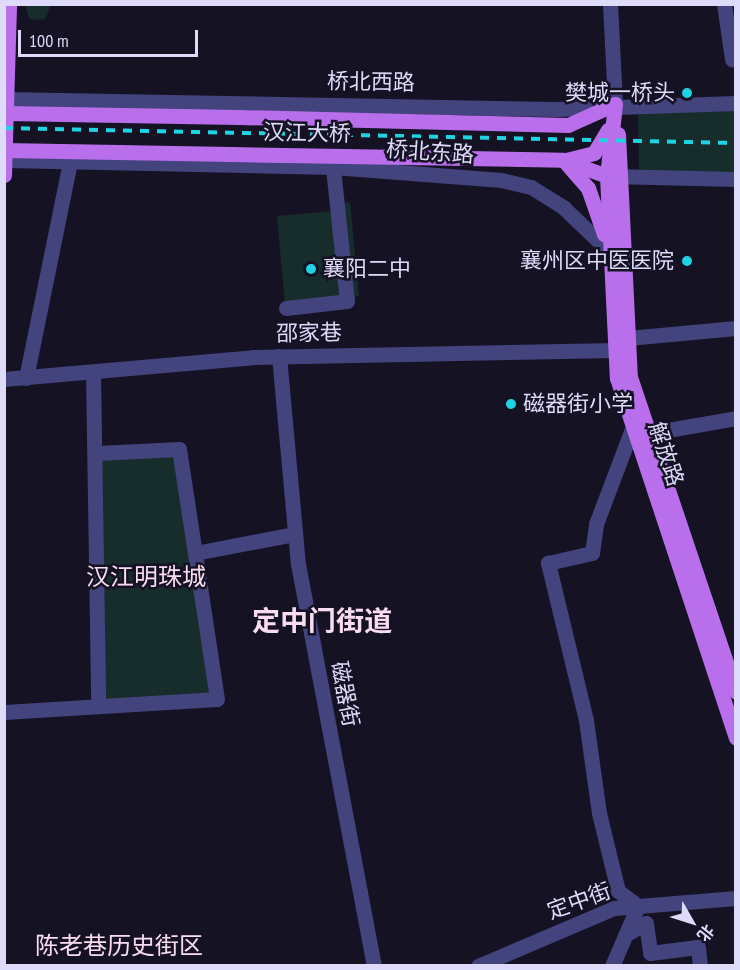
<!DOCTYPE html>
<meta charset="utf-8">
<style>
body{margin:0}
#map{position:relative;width:740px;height:970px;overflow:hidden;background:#151224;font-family:"PT Sans Narrow","Noto Sans SC",sans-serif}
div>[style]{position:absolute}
.green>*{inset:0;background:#162d2c}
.minor>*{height:15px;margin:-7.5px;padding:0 7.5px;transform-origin:7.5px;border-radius:7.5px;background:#43437d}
.major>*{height:15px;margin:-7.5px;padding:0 7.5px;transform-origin:7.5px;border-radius:7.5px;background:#b96fec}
.rail>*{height:4px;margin-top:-2px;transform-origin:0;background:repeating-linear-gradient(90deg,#1ed4e2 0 9px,transparent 0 17px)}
.major-bridge>*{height:15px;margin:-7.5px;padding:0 7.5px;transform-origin:7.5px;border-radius:7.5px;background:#b96fec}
.dots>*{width:16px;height:16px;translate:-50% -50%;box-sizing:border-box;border:3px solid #151224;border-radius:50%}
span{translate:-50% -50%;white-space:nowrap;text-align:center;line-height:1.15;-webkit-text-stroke:5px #151224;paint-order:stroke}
.street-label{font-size:22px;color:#dddafa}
.poi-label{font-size:22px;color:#dddafa}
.right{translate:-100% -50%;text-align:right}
.left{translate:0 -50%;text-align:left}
.neighbourhood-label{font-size:24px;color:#fadcf0}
.district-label{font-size:28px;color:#fadcf0;font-weight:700}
.frame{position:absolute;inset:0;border:6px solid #dddafa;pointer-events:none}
.north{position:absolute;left:662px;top:892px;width:60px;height:60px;-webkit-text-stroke:4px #151224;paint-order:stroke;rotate:129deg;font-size:16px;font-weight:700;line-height:24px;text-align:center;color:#dddafa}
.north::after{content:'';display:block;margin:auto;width:21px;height:27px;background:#dddafa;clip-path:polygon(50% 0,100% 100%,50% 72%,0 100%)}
.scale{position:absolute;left:18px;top:30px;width:180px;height:27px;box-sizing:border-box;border:3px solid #dddafa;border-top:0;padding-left:8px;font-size:18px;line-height:21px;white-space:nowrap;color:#dddafa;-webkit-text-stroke:4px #151224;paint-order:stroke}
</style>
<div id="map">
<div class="green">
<i style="clip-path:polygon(25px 5px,25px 4px,51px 5px,45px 19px,36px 20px,29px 18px)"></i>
<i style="clip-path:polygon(735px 103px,735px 179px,639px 170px,638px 109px)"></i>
<i style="clip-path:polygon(350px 202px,359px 296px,285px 304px,277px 216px,332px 211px,331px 204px)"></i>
<i style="clip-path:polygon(179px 449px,217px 699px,98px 705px,97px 453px)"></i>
</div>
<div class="minor">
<i style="left:610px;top:4px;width:100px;rotate:87.1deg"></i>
<i style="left:724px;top:4px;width:56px;rotate:81.7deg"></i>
<i style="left:4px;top:99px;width:552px;rotate:1.04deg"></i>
<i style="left:556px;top:109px;width:180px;rotate:-1.9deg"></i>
<i style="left:4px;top:160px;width:329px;rotate:1.2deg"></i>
<i style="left:333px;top:167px;width:169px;rotate:4.4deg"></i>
<i style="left:501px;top:180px;width:31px;rotate:13deg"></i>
<i style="left:531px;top:187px;width:39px;rotate:32deg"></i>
<i style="left:564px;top:208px;width:65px;rotate:43.8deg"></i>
<i style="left:610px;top:176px;width:126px;rotate:1.4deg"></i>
<i style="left:286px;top:308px;width:61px;rotate:-6.5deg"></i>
<i style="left:347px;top:301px;width:135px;rotate:-96deg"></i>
<i style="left:628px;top:338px;width:108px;rotate:-5.3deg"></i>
<i style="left:279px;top:356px;width:209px;rotate:84.8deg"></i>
<i style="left:298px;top:564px;width:409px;rotate:79.3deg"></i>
<i style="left:93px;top:372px;width:333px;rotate:89.1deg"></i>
<i style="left:26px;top:378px;width:220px;rotate:-78.5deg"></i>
<i style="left:4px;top:379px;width:250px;rotate:-5deg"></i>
<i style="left:253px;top:357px;width:363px;rotate:-1.1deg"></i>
<i style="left:651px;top:433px;width:86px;rotate:-10deg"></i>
<i style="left:97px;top:453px;width:82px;rotate:-2.8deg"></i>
<i style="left:179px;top:449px;width:105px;rotate:81.3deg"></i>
<i style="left:4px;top:712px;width:213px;rotate:-3.5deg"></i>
<i style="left:217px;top:699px;width:148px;rotate:-98.6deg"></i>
<i style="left:195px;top:553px;width:102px;rotate:-10.8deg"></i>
<i style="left:625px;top:935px;width:24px;rotate:-30deg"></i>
<i style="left:646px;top:923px;width:30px;rotate:82deg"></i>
<i style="left:650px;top:953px;width:48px;rotate:-7.1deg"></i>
<i style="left:698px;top:947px;width:19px;rotate:84deg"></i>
<i style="left:478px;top:966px;width:148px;rotate:-23.1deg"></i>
<i style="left:614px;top:908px;width:122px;rotate:-4.7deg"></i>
<i style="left:612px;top:966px;width:65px;rotate:-66.6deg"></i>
<i style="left:638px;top:906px;width:25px;rotate:-143deg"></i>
<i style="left:618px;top:891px;width:80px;rotate:-103.7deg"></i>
<i style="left:599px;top:813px;width:94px;rotate:-98deg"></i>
<i style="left:586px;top:720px;width:162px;rotate:-103.6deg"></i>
<i style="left:548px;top:563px;width:45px;rotate:-12.8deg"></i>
<i style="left:592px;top:553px;width:29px;rotate:-82deg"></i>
<i style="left:596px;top:524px;width:105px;rotate:-69.3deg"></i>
</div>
<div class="major">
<i style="left:615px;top:104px;width:72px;rotate:96.3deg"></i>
<i style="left:607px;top:176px;width:202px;rotate:87.2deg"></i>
<i style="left:617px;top:378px;width:379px;rotate:71.7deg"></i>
<i style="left:239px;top:117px;width:329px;rotate:1.4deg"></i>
<i style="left:568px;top:125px;width:51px;rotate:-24.1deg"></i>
<i style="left:618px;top:134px;width:243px;rotate:87.2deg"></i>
<i style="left:630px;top:377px;width:332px;rotate:71.4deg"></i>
<i style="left:231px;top:154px;width:332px;rotate:1deg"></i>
<i style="left:563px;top:160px;width:47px;rotate:20deg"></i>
<i style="left:566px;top:160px;width:29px;rotate:-14deg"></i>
<i style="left:594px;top:153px;width:27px;rotate:-59deg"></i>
<i style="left:567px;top:164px;width:32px;rotate:49deg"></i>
<i style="left:588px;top:188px;width:49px;rotate:70.8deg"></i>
<i style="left:4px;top:175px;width:171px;rotate:-88.3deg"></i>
</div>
<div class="rail">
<i style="left:4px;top:128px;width:732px;rotate:1.17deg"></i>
</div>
<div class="major-bridge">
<i style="left:4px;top:113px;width:235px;rotate:1deg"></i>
<i style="left:4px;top:150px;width:227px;rotate:1deg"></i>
</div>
<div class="dots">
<i style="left:687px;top:93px;background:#1ed4e2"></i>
<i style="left:687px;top:261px;background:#1ed4e2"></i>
<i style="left:311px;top:269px;background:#1ed4e2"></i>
<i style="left:511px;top:404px;background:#1ed4e2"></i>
</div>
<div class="street-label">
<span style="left:371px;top:82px;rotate:1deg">桥北西路</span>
<span style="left:307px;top:133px;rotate:1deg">汉江大桥</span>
<span style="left:430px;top:152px;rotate:4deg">桥北东路</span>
<span style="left:309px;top:333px;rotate:-1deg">邵家巷</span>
<span style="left:666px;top:454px;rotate:72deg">解放路</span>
<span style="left:345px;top:694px;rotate:79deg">磁器街</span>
<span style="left:579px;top:901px;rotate:-20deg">定中街</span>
</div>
<div class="poi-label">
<span class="right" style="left:675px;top:93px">樊城一桥头</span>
<span class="right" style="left:674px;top:261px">襄州区中医医院</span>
<span class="left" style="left:323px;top:269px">襄阳二中</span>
<span class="left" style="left:523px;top:404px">磁器街小学</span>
</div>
<div class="neighbourhood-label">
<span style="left:146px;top:577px">汉江明珠城</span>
<span style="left:119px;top:946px">陈老巷历史街区</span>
</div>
<div class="district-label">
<span style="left:322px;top:621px">定中门街道</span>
</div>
<div class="frame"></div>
<div class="north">北</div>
<div class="scale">100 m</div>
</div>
